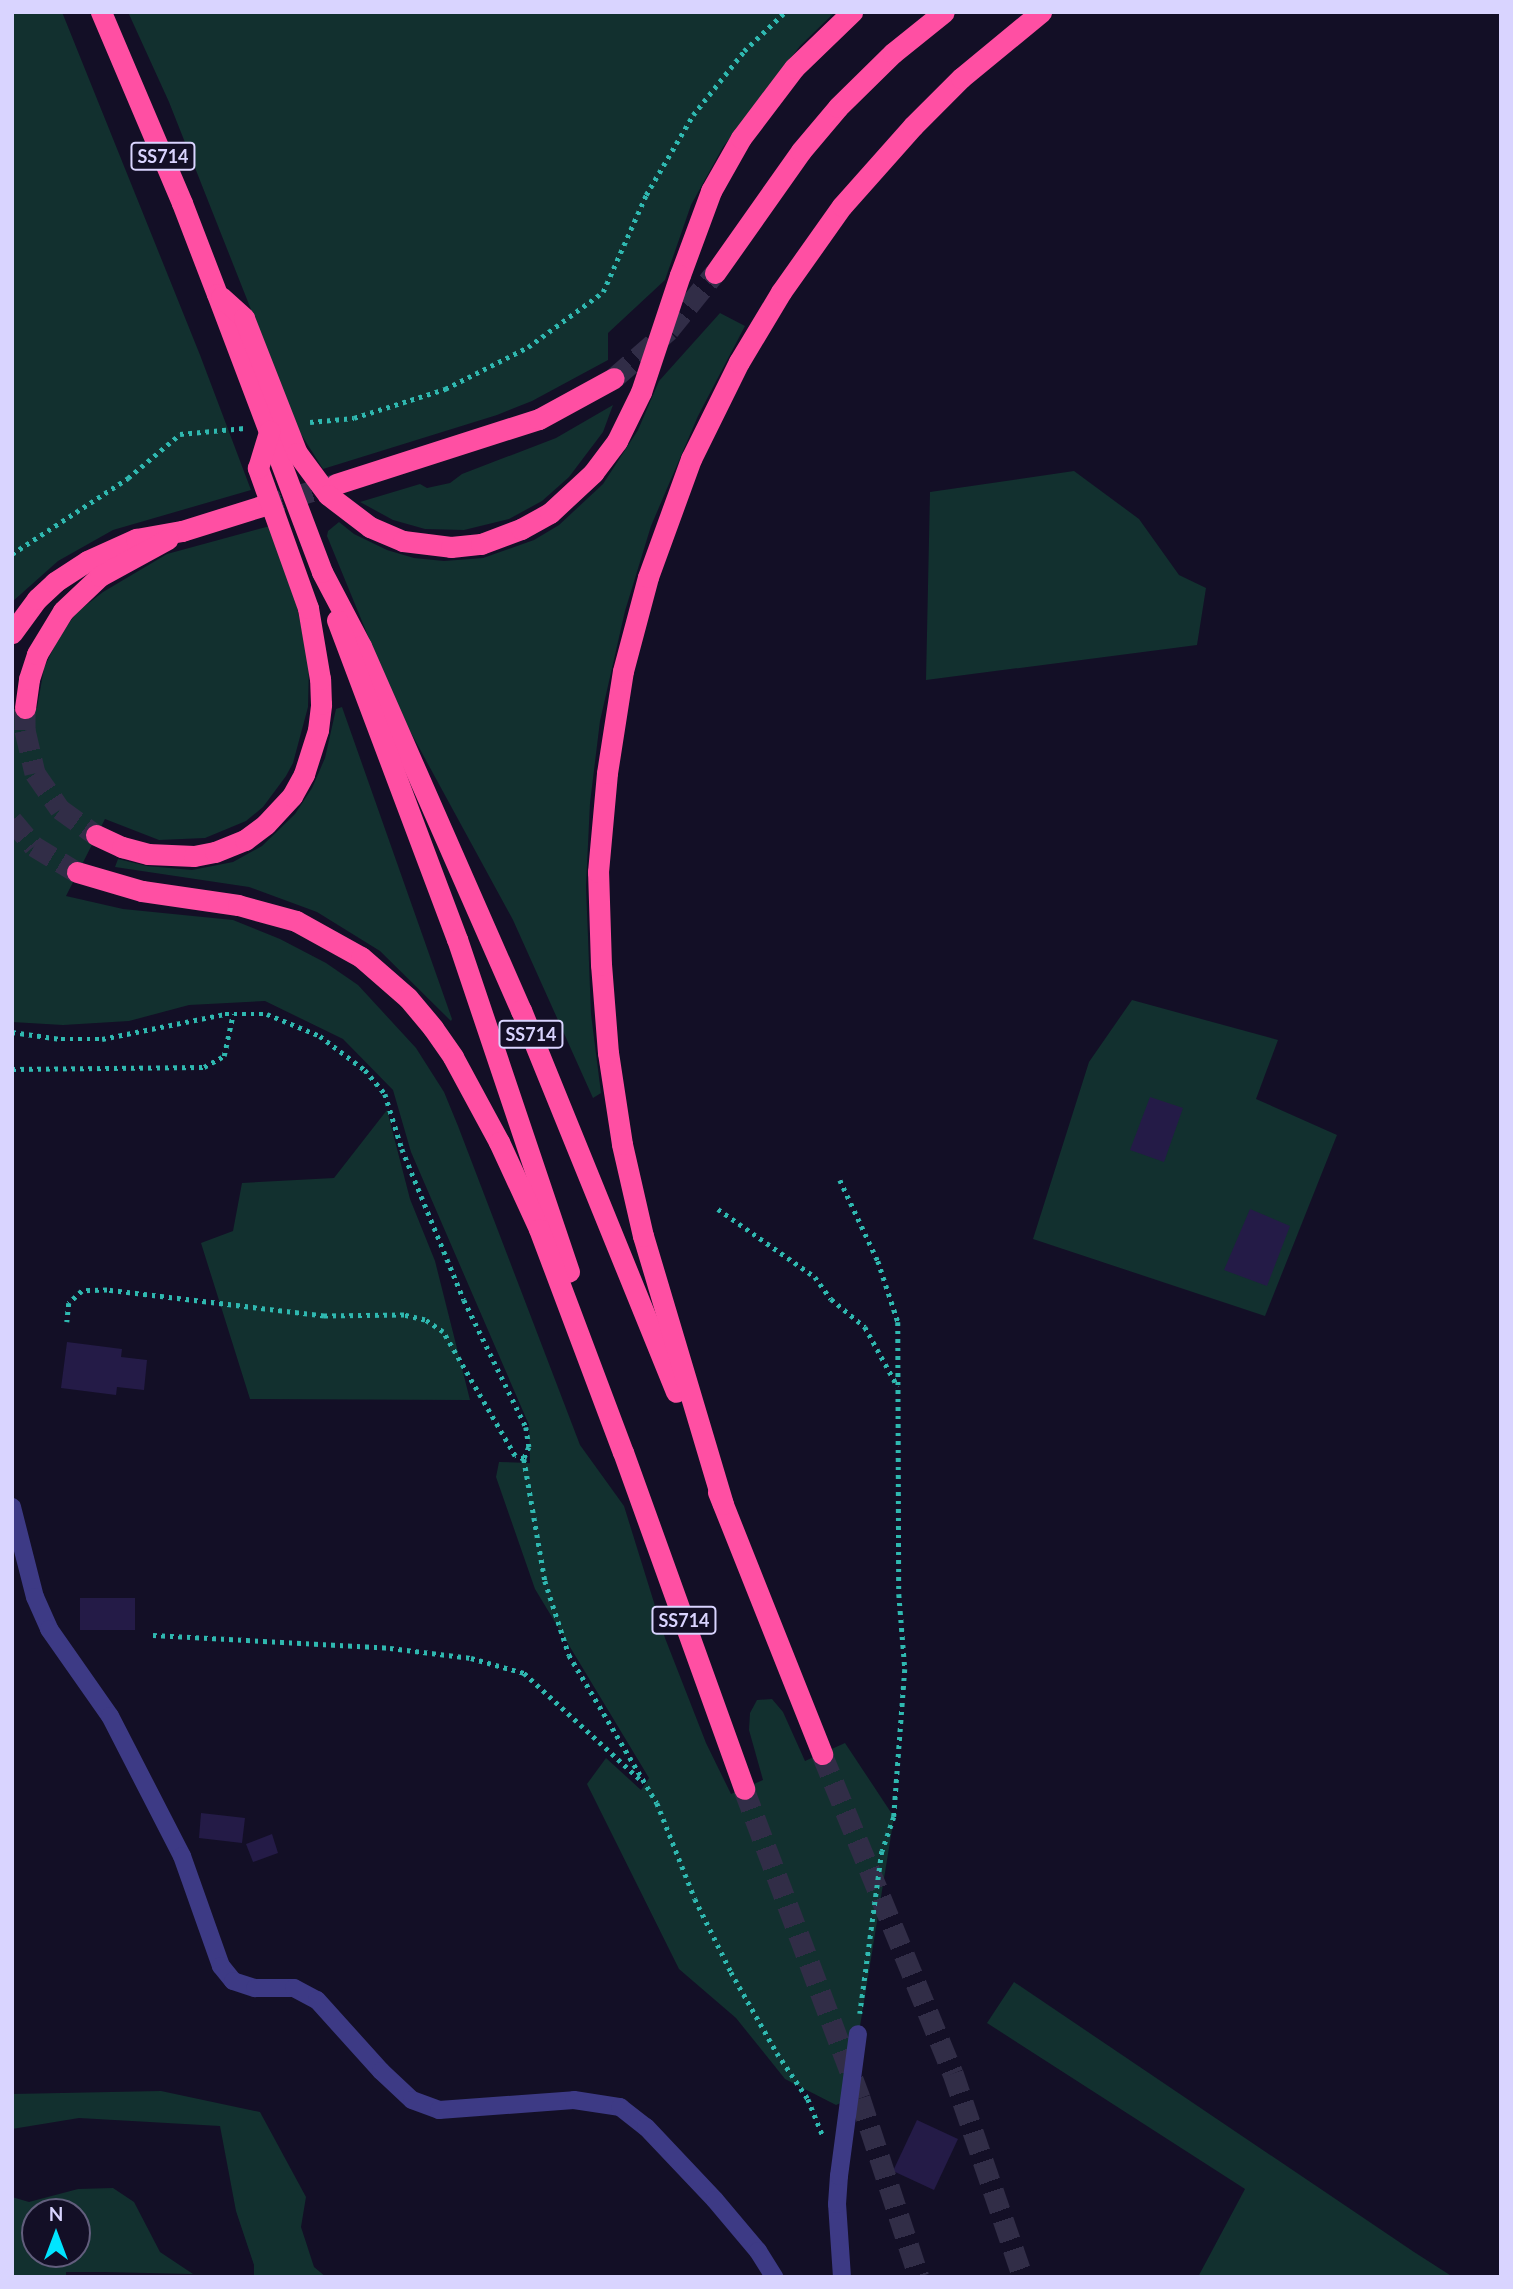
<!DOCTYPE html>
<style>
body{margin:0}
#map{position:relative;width:1513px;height:2289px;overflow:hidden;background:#130f26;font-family:Lato,sans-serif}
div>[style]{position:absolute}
.green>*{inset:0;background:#12302f}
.building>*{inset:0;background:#241b47}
.highway-tunnel>*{height:21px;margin-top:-10.5px;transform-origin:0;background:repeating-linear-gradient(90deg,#312d47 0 21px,transparent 0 31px)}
.path>*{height:4.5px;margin-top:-2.25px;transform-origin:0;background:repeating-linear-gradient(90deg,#2fb8b0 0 3.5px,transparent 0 8.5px)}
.minor>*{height:18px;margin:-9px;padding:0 9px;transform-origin:9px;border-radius:9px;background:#3d3a85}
.highway>*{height:21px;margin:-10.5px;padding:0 10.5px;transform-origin:10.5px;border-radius:10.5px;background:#ff4fa3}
.highway-bridge>*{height:21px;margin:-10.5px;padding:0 10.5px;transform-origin:10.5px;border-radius:10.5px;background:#ff4fa3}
span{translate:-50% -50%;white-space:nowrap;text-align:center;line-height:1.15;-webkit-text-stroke:7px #130f26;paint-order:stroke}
.shield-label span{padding:2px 5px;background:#130f26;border:2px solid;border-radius:5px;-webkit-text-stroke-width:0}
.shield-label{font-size:18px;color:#d9d4ff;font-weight:700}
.frame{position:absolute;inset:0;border:14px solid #d9d4ff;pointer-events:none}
.north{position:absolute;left:21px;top:2198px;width:70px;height:70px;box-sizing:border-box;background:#130f26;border:2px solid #625e7d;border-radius:50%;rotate:0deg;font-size:19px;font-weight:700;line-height:28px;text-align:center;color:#d9d4ff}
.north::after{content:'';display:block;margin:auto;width:24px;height:32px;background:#00e5ff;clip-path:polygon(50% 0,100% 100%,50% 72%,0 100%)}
</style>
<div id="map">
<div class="green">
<i style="clip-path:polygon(12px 12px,62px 12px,200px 355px,251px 490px,113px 530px,58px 561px,12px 602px)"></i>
<i style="clip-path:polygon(128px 12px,835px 12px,800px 46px,723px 147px,691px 205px,665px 280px,608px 333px,608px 360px,532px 401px,497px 415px,323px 469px,299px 431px,169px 102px)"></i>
<i style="clip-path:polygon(720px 313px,745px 326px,698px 416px,651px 526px,625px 611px,600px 721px,590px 803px,586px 886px,591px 1014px,601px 1093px,593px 1098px,513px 920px,398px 709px,327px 536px,328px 531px,339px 522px,354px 534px,387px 550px,414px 558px,444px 561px,483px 558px,534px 540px,559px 525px,603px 484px,638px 430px,659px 381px)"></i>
<i style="clip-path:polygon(613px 405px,603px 432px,569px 477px,542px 501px,509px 519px,464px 530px,425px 529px,393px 520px,360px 502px,420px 484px,427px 488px,450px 483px,462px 474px,556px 438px)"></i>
<i style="clip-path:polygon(1074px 471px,1139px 519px,1179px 575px,1206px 588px,1197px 645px,926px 680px,930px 492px)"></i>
<i style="clip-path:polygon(270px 526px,293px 587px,309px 665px,308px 707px,293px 763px,286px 776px,263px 807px,246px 821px,205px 838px,159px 840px,105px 819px,66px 896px,123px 909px,233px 920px,280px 939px,326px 963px,358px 985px,416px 1048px,444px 1092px,458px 1126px,580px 1445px,624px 1506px,665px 1638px,706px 1743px,731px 1794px,763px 1780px,749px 1730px,750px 1713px,757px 1700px,772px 1699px,783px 1712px,805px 1761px,845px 1743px,894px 1817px,848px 2100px,836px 2105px,785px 2079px,736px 2018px,679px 1969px,587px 1784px,606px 1758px,641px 1790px,649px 1778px,535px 1589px,496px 1477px,499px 1462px,530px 1463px,529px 1425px,411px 1152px,393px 1090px,343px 1039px,265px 1001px,189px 1005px,129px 1021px,63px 1025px,12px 1022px,12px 709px,37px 708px,44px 668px,58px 639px,76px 613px,103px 592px,167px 554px)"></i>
<i style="clip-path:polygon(342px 707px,452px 1019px,451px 1021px,380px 951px,317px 912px,249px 887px,115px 867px,118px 859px,147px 866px,192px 870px,233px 862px,262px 846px,295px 814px,312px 788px,325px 758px,336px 709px)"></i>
<i style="clip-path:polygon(1132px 1000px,1278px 1040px,1256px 1099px,1337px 1135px,1265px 1316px,1033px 1239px,1089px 1062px)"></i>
<i style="clip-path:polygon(387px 1110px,410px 1199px,435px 1261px,470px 1400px,250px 1399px,201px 1243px,233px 1231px,242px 1183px,334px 1178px)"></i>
<i style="clip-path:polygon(1014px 1982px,1414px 2252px,1453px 2277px,1198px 2277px,1245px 2189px,987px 2023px)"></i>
<i style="clip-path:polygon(161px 2091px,260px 2112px,306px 2197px,301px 2227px,314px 2267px,326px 2277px,254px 2277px,254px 2265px,236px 2211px,220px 2126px,79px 2118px,12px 2129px,12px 2094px)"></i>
<i style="clip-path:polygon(evenodd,113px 2188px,134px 2202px,160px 2252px,193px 2274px,103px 2272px,66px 2272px,66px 2277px,12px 2277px,12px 2197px,29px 2202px,78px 2189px,113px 2188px,35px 2212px,77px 2212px,77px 2254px,35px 2254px,35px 2212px)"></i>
</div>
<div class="building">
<i style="clip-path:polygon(1150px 1097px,1183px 1108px,1164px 1162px,1130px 1150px)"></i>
<i style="clip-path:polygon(1250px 1209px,1290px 1226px,1267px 1286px,1224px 1270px)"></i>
<i style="clip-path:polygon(67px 1342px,122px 1349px,121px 1357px,147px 1360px,144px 1390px,117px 1387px,116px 1395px,61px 1388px)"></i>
<i style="clip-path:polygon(80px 1598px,135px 1598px,135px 1630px,80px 1630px)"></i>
<i style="clip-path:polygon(201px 1813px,245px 1818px,242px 1843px,199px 1838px)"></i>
<i style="clip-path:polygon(272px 1834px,278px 1853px,253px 1862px,246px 1844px)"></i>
<i style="clip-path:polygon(917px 2120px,958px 2139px,934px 2190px,893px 2171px)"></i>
</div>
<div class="highway-tunnel">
<i style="left:614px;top:378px;width:73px;rotate:-41.1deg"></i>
<i style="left:669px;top:330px;width:73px;rotate:-51.1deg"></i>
<i style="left:262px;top:506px;width:77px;rotate:-16.6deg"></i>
<i style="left:25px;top:708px;width:22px;rotate:90deg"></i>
<i style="left:25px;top:730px;width:44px;rotate:76.9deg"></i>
<i style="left:35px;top:773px;width:44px;rotate:55.2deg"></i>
<i style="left:60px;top:809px;width:44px;rotate:35.8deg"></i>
<i style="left:12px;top:820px;width:34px;rotate:50deg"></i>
<i style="left:34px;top:846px;width:50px;rotate:31.2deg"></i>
<i style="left:822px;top:1754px;width:345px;rotate:67.7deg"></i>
<i style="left:953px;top:2073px;width:216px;rotate:71.1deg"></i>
<i style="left:744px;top:1789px;width:330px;rotate:69.4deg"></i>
<i style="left:860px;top:2098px;width:188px;rotate:71.8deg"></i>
</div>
<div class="path">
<i style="left:310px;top:422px;width:44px;rotate:-5.2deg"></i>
<i style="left:354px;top:418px;width:96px;rotate:-17.7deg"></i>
<i style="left:445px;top:389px;width:93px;rotate:-26.8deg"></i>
<i style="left:528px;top:347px;width:93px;rotate:-36.3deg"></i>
<i style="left:603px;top:292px;width:106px;rotate:-66.1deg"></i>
<i style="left:646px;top:195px;width:93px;rotate:-59.6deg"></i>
<i style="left:693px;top:115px;width:82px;rotate:-51.4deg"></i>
<i style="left:744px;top:51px;width:57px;rotate:-43.6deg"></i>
<i style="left:12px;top:554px;width:139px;rotate:-33.2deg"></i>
<i style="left:128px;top:478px;width:68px;rotate:-40.2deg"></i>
<i style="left:180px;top:434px;width:65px;rotate:-5.3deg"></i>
<i style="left:12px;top:1032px;width:49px;rotate:8.1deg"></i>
<i style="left:61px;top:1039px;width:41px"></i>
<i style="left:102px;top:1039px;width:126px;rotate:-11.5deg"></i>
<i style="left:225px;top:1014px;width:42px"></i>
<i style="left:267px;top:1014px;width:57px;rotate:22.5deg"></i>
<i style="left:320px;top:1036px;width:56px;rotate:37.1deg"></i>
<i style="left:365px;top:1070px;width:31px;rotate:50deg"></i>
<i style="left:385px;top:1094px;width:58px;rotate:72.8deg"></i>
<i style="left:402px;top:1149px;width:163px;rotate:67.7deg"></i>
<i style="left:464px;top:1300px;width:141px;rotate:64deg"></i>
<i style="left:526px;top:1427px;width:20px;rotate:81deg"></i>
<i style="left:529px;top:1447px;width:13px;rotate:113deg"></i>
<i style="left:524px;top:1459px;width:9px;rotate:-162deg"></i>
<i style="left:515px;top:1456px;width:143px;rotate:-120.1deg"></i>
<i style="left:443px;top:1332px;width:22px;rotate:-146deg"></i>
<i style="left:425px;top:1320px;width:22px;rotate:-167deg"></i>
<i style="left:404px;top:1315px;width:80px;rotate:179.3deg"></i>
<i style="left:324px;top:1316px;width:219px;rotate:-173.2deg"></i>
<i style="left:107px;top:1290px;width:25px;rotate:178deg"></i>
<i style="left:82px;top:1291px;width:18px;rotate:137deg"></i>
<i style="left:69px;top:1303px;width:19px;rotate:96deg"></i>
<i style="left:12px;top:1069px;width:192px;rotate:-0.6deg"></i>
<i style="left:204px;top:1067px;width:23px;rotate:-29deg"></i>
<i style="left:224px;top:1056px;width:43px;rotate:-77.9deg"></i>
<i style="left:840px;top:1180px;width:89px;rotate:64.9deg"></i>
<i style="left:878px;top:1261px;width:64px;rotate:71.8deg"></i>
<i style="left:898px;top:1322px;width:272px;rotate:89.8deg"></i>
<i style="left:899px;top:1594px;width:75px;rotate:85.4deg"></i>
<i style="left:905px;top:1669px;width:148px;rotate:94.3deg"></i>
<i style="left:894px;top:1817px;width:36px;rotate:109deg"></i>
<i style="left:882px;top:1851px;width:164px;rotate:97.7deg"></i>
<i style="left:718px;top:1209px;width:118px;rotate:35deg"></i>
<i style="left:815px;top:1277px;width:27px;rotate:54deg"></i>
<i style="left:831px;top:1299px;width:44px;rotate:39.5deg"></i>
<i style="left:865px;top:1327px;width:68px;rotate:61.2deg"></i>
<i style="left:524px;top:1459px;width:124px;rotate:80.2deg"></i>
<i style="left:545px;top:1581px;width:78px;rotate:72deg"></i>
<i style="left:569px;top:1655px;width:172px;rotate:59.3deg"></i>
<i style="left:657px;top:1803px;width:103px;rotate:68.4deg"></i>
<i style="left:695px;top:1899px;width:81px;rotate:63.7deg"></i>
<i style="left:731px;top:1972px;width:93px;rotate:60.4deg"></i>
<i style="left:777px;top:2053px;width:55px;rotate:56deg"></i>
<i style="left:808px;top:2099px;width:38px;rotate:68deg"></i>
<i style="left:153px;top:1635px;width:237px;rotate:3.1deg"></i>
<i style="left:390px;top:1648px;width:82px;rotate:7deg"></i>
<i style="left:471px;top:1658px;width:55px;rotate:15.8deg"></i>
<i style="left:524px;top:1673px;width:160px;rotate:42.5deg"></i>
</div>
<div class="minor">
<i style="left:12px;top:1507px;width:93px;rotate:75.7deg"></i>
<i style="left:35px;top:1597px;width:35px;rotate:66deg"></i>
<i style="left:49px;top:1629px;width:106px;rotate:55deg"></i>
<i style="left:110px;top:1716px;width:157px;rotate:62.8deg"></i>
<i style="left:182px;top:1856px;width:117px;rotate:70.5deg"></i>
<i style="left:221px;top:1966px;width:19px;rotate:51deg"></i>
<i style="left:233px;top:1981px;width:23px;rotate:18deg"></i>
<i style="left:255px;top:1988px;width:39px"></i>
<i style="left:294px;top:1988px;width:26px;rotate:28deg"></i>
<i style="left:317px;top:2000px;width:96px;rotate:48deg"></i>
<i style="left:381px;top:2071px;width:42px;rotate:43.1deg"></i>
<i style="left:412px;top:2100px;width:29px;rotate:20deg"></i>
<i style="left:439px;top:2110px;width:135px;rotate:-4.2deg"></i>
<i style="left:574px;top:2100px;width:47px;rotate:8.7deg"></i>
<i style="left:620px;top:2107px;width:33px;rotate:38deg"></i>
<i style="left:646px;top:2127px;width:100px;rotate:46.6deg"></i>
<i style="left:715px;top:2200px;width:67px;rotate:49.9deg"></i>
<i style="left:758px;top:2251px;width:31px;rotate:58deg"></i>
<i style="left:842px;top:2277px;width:73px;rotate:-93.9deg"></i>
<i style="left:837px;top:2204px;width:28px;rotate:-86deg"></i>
<i style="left:839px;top:2176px;width:143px;rotate:-82.4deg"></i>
</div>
<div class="highway">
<i style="left:101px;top:12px;width:207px;rotate:67deg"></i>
<i style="left:182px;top:203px;width:97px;rotate:69deg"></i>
<i style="left:715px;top:273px;width:149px;rotate:-54.8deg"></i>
<i style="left:801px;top:151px;width:57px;rotate:-49.9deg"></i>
<i style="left:838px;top:107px;width:77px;rotate:-44.5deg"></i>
<i style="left:893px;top:53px;width:65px;rotate:-38.8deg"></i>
<i style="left:680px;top:275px;width:90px;rotate:-69.7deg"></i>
<i style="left:711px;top:191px;width:61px;rotate:-60.5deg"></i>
<i style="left:741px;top:138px;width:88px;rotate:-52.9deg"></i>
<i style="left:794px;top:68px;width:81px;rotate:-44deg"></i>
<i style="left:336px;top:484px;width:213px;rotate:-17.8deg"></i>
<i style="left:539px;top:419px;width:85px;rotate:-28.7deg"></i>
<i style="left:370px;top:527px;width:36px;rotate:23deg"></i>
<i style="left:403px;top:541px;width:48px;rotate:7.1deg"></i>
<i style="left:451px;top:547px;width:30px;rotate:-6deg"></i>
<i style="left:481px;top:544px;width:43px;rotate:-20.6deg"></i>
<i style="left:521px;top:529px;width:33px;rotate:-29deg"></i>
<i style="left:550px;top:513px;width:59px;rotate:-42.9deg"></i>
<i style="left:593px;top:473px;width:40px;rotate:-53deg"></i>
<i style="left:617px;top:441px;width:55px;rotate:-63.9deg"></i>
<i style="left:322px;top:572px;width:84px;rotate:62.2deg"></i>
<i style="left:361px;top:646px;width:398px;rotate:66.3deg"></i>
<i style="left:521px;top:1010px;width:412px;rotate:67.9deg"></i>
<i style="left:337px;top:620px;width:341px;rotate:69.4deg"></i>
<i style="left:457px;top:939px;width:351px;rotate:71.4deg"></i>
<i style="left:12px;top:633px;width:42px;rotate:-53.7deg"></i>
<i style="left:37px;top:599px;width:25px;rotate:-43deg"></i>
<i style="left:55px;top:582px;width:38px;rotate:-33deg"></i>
<i style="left:87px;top:561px;width:54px;rotate:-24.2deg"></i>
<i style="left:136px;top:539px;width:47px;rotate:-9.9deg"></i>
<i style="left:182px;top:531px;width:84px;rotate:-17.4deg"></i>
<i style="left:25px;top:708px;width:29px;rotate:-82deg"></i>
<i style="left:29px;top:679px;width:26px;rotate:-72deg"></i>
<i style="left:37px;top:654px;width:50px;rotate:-58.8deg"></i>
<i style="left:63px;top:611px;width:51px;rotate:-43.4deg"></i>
<i style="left:100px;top:576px;width:77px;rotate:-28.6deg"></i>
<i style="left:77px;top:872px;width:68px;rotate:16.3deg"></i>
<i style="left:142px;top:891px;width:97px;rotate:8.3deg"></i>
<i style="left:238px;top:905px;width:60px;rotate:15.4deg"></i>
<i style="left:296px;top:921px;width:74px;rotate:29deg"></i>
<i style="left:361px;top:957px;width:62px;rotate:41.1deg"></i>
<i style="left:408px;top:998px;width:39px;rotate:50deg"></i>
<i style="left:433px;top:1028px;width:35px;rotate:55deg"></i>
<i style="left:453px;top:1057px;width:97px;rotate:61.6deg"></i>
<i style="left:499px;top:1142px;width:96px;rotate:65.3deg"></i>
<i style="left:539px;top:1229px;width:238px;rotate:69.4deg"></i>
<i style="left:623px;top:1452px;width:358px;rotate:70.2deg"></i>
<i style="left:718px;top:1492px;width:282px;rotate:68.3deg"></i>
<i style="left:723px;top:1504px;width:280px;rotate:-106.6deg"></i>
<i style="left:643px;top:1236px;width:94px;rotate:-102.9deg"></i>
<i style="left:622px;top:1144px;width:92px;rotate:-98.7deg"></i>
<i style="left:608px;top:1053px;width:88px;rotate:-94.5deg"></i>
<i style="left:601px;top:965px;width:93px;rotate:-91.8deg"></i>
<i style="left:598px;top:872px;width:99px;rotate:-84.8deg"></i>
<i style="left:607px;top:773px;width:103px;rotate:-81.1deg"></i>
<i style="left:623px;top:671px;width:97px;rotate:-75.1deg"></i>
<i style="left:648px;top:577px;width:126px;rotate:-70deg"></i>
<i style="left:691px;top:459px;width:108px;rotate:-63.7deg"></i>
<i style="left:739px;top:362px;width:82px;rotate:-59deg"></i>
<i style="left:781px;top:292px;width:105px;rotate:-54.7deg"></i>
<i style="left:842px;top:206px;width:107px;rotate:-48.4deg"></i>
<i style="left:913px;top:126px;width:68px;rotate:-45deg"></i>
<i style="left:961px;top:78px;width:104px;rotate:-39.5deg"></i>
</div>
<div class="highway-bridge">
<i style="left:217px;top:294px;width:297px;rotate:69.3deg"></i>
<i style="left:221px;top:297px;width:31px;rotate:42deg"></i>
<i style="left:244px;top:318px;width:145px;rotate:68.6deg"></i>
<i style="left:297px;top:453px;width:52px;rotate:53.6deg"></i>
<i style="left:328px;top:495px;width:53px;rotate:37.3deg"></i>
<i style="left:641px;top:392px;width:123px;rotate:-71.6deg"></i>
<i style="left:96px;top:835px;width:29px;rotate:25deg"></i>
<i style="left:122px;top:847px;width:27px;rotate:15deg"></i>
<i style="left:148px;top:854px;width:46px;rotate:2.5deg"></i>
<i style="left:194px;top:856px;width:21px;rotate:-11deg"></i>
<i style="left:215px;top:852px;width:32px;rotate:-22deg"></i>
<i style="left:245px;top:840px;width:26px;rotate:-37deg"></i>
<i style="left:266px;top:824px;width:38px;rotate:-47deg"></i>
<i style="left:292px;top:796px;width:25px;rotate:-61deg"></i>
<i style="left:304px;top:774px;width:46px;rotate:-72.3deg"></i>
<i style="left:318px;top:730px;width:26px;rotate:-83deg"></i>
<i style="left:321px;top:704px;width:25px;rotate:-92deg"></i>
<i style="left:320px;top:679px;width:72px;rotate:-99.6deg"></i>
<i style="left:308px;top:608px;width:149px;rotate:-109.7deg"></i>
<i style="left:258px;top:468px;width:39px;rotate:-73deg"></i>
</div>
<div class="shield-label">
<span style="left:163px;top:156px">SS714</span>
<span style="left:531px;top:1034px">SS714</span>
<span style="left:684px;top:1620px">SS714</span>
</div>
<div class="frame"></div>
<div class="north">N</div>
</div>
